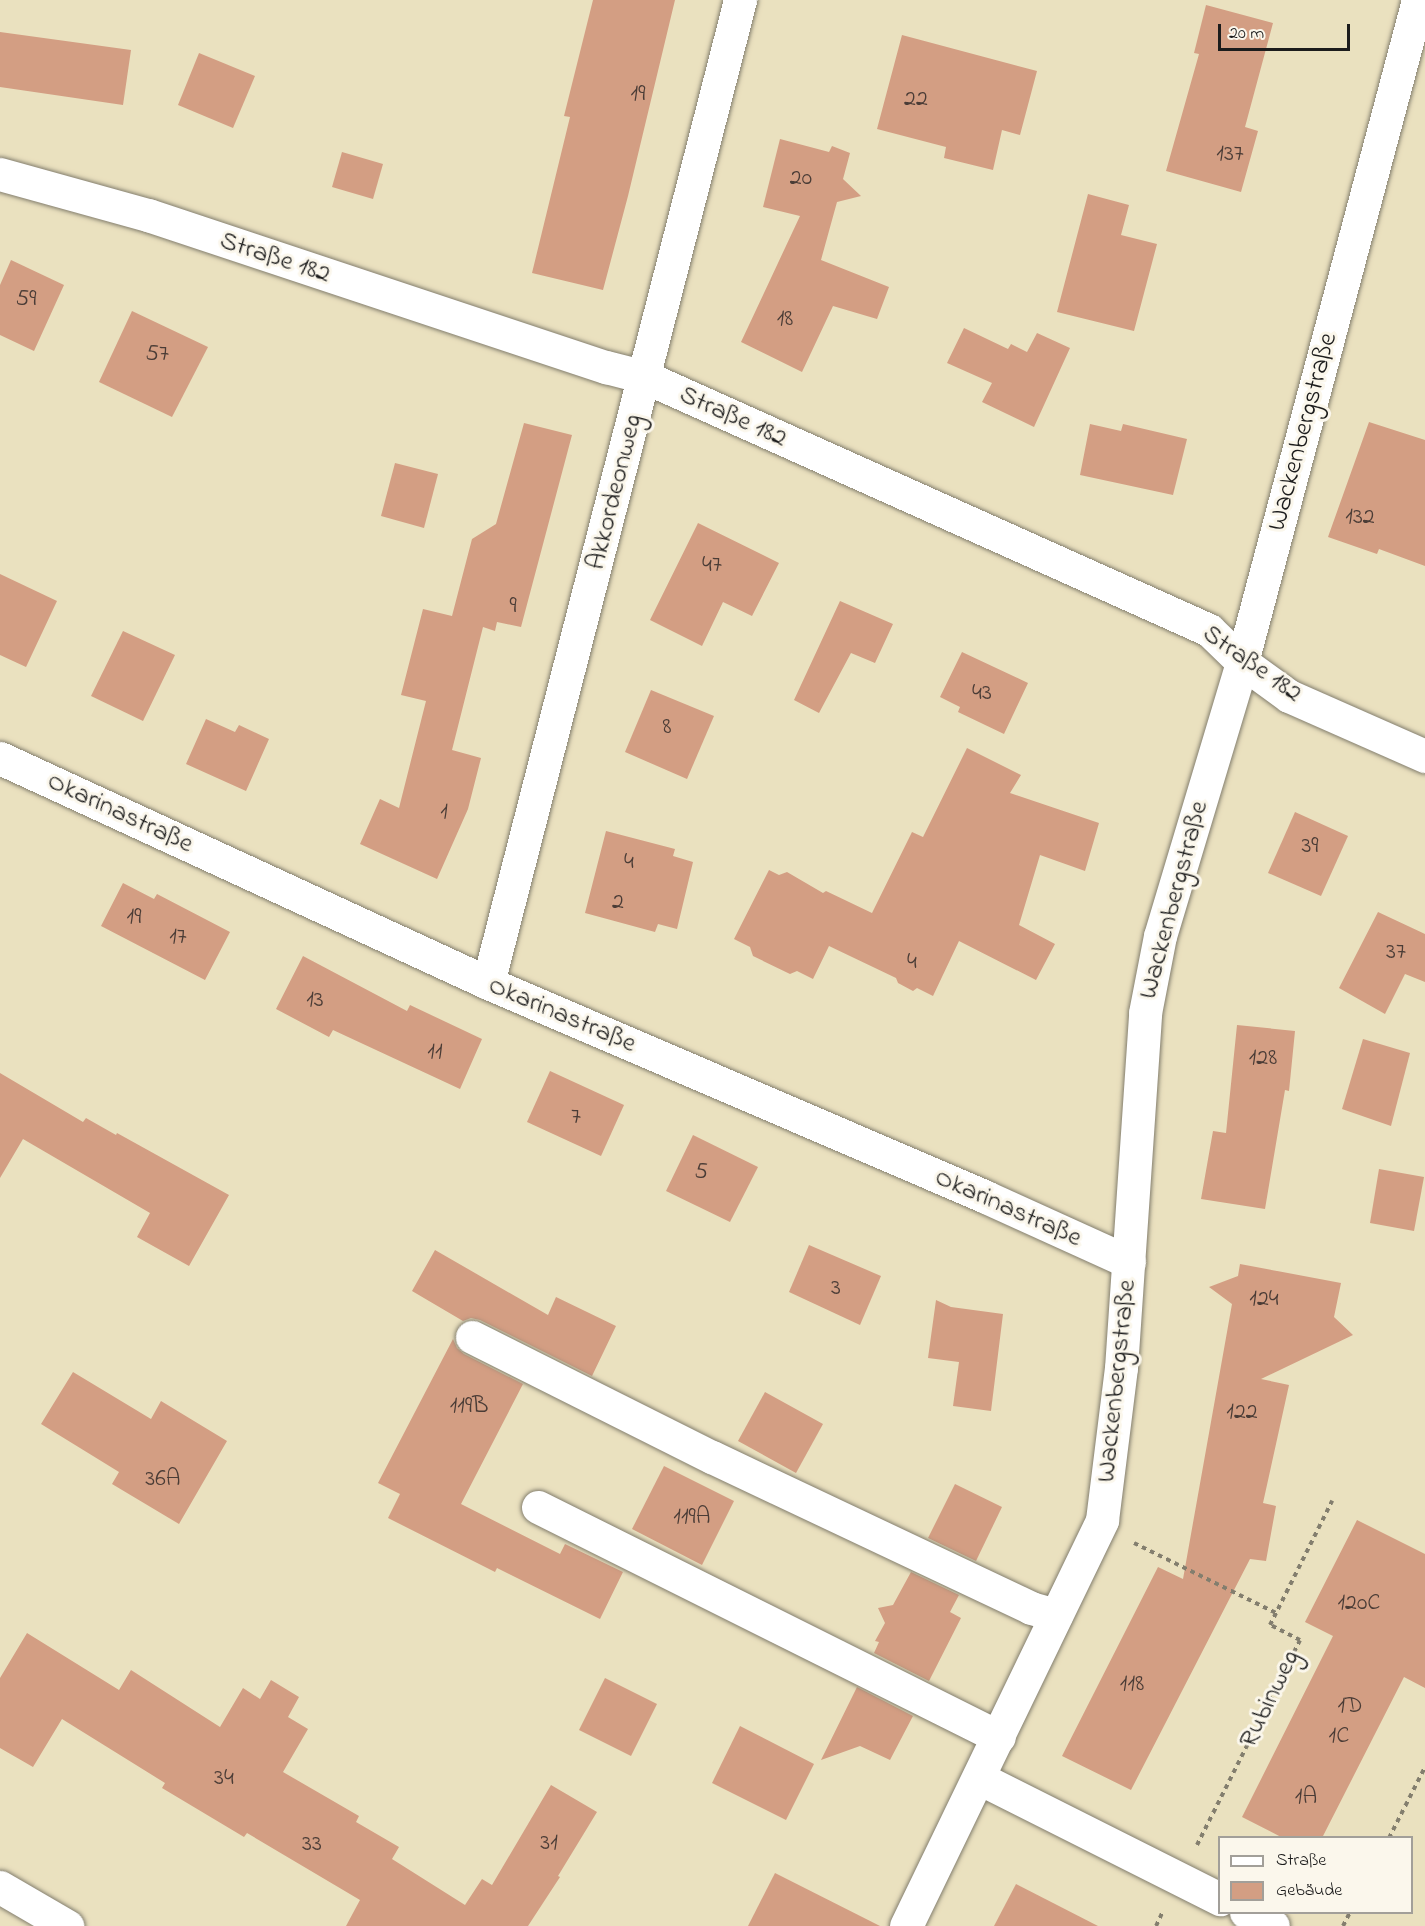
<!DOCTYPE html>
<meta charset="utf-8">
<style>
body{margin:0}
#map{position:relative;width:1425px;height:1926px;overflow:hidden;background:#eae1bf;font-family:"Indie Flower",sans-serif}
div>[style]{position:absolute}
.building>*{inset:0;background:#d39e83}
.path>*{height:4px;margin-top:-2px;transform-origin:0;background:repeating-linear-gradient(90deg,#837e6e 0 4.5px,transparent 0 9px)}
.roads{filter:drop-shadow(0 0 2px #837e6e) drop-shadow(0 0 2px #837e6e)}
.minor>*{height:33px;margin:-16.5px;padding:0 16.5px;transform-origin:16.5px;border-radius:16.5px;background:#fff}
span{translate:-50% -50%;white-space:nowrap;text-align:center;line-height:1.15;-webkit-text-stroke:6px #fbf7ec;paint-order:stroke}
.number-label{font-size:24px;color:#4a3c36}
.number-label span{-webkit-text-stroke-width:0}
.street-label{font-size:27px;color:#1c1c1c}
.legend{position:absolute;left:1218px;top:1836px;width:195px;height:78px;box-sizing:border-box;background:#fbf7ec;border:2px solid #a29f99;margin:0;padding:8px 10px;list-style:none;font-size:18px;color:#1c1c1c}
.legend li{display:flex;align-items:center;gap:12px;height:30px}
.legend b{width:30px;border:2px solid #a29f99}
.scale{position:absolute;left:1218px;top:24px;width:132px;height:27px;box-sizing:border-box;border:3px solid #1c1c1c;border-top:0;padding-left:8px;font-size:18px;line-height:21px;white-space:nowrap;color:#1c1c1c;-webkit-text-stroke:4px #fbf7ec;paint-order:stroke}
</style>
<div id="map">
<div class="building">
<i style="clip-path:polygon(593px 0,675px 0,628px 196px,603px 290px,532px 273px,570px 117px,564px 116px)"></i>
<i style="clip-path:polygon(1206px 5px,1273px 23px,1245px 127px,1258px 131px,1241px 192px,1166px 171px,1199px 54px,1194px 53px)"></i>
<i style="clip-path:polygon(0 32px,131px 50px,123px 105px,0 87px)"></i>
<i style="clip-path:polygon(902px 35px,1037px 71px,1020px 135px,1002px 130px,993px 170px,944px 158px,946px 147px,877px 129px)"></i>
<i style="clip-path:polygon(199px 53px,255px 76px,233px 128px,178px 105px)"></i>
<i style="clip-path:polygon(780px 139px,829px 152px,832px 146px,850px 153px,843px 179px,861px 196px,837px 202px,821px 260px,889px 287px,877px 319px,833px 306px,802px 372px,741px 342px,800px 216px,763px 207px)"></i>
<i style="clip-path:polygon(342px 152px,383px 164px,373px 199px,332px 187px)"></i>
<i style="clip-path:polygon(1088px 194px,1129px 205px,1121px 235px,1157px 244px,1134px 331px,1057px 312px)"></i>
<i style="clip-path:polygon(11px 260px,64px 285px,34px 351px,0 335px,0 285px)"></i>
<i style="clip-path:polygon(132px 311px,208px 347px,172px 417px,99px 382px)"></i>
<i style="clip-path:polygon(964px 328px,1008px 349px,1011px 344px,1027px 352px,1037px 333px,1070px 348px,1034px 427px,982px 402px,992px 383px,947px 363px)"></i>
<i style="clip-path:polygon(1369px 422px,1425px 440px,1425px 566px,1379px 549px,1377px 554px,1328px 537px)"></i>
<i style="clip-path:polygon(524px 423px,572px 435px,521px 627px,497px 622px,495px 631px,483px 627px,452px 750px,481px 758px,468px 809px,437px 879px,360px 844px,380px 799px,399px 808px,426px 701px,401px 695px,423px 609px,452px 616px,472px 539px,496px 524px)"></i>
<i style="clip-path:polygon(1090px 424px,1121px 431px,1123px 424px,1187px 439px,1173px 495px,1080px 475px)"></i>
<i style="clip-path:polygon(395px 463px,438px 474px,424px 528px,381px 516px)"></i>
<i style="clip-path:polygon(698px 523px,779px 563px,752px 616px,723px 602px,702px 646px,650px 620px)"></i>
<i style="clip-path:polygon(0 574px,57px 601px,26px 667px,0 655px)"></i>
<i style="clip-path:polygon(840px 601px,893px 624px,875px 663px,851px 653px,819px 713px,794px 700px)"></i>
<i style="clip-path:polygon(123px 631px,175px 655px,143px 721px,91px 696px)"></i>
<i style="clip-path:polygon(962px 652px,1028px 683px,1004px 734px,958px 712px,960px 707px,940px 697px)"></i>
<i style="clip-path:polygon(651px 690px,714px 716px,687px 779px,625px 752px)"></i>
<i style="clip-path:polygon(206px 719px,235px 732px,239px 725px,269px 739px,246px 791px,186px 764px)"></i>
<i style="clip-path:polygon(967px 748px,1021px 775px,1010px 793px,1099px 823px,1085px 871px,1040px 855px,1019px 925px,1055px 944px,1036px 980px,959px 941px,933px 996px,917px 988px,913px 991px,898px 983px,896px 978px,829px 946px,813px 979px,797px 971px,790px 974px,753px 956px,750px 947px,734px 939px,769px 870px,779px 875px,787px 872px,823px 893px,826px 891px,872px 913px,912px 832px,923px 837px)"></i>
<i style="clip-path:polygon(1295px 812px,1348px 836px,1321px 896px,1268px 873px)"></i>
<i style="clip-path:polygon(606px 831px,675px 849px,673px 856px,693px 862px,677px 929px,658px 924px,655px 932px,585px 913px)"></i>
<i style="clip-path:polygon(123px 883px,154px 899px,157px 894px,230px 932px,205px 980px,101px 926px)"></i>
<i style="clip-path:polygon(1378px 912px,1425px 934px,1425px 982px,1405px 974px,1385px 1014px,1339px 988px)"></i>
<i style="clip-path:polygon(303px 956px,407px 1011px,410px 1005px,482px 1039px,460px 1089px,333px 1030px,329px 1037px,276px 1009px)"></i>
<i style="clip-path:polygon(1237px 1025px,1295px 1031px,1289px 1091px,1285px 1090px,1265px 1209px,1201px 1199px,1213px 1131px,1226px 1133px)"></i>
<i style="clip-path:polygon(1363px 1039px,1410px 1053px,1391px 1126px,1342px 1109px)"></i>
<i style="clip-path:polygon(550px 1071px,624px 1105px,601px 1156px,527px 1122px)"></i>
<i style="clip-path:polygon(0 1073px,83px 1122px,86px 1118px,116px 1135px,117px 1133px,229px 1195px,189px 1266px,137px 1237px,150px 1213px,23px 1139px,0 1178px)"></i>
<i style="clip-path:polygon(693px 1135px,758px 1167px,730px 1222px,666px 1191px)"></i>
<i style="clip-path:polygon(1379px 1169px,1424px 1177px,1414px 1231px,1370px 1223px)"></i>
<i style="clip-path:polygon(809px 1245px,881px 1276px,860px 1325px,789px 1292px)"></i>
<i style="clip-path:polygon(435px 1250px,548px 1315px,556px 1297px,616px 1326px,592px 1376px,480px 1320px,471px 1318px,463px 1321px,412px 1291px)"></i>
<i style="clip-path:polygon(1240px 1264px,1341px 1283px,1334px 1317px,1353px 1335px,1261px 1379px,1289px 1385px,1263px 1503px,1276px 1506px,1266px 1561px,1250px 1559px,1131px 1790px,1062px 1756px,1158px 1567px,1183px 1579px,1232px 1304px,1209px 1287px,1238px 1276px)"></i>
<i style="clip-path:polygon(936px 1300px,951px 1307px,1003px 1314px,991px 1411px,953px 1406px,959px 1362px,928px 1358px)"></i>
<i style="clip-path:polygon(453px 1339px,457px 1348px,464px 1354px,523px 1384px,461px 1504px,560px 1554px,565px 1544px,623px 1572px,600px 1619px,497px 1568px,495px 1572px,388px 1518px,400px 1494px,378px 1483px)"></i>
<i style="clip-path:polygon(73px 1372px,151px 1419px,161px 1401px,227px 1441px,179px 1524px,112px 1484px,119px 1472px,41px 1424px)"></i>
<i style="clip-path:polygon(765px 1392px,823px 1424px,796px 1473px,738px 1441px)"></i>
<i style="clip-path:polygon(664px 1466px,734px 1501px,702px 1565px,632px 1529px)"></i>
<i style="clip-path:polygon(955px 1484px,1002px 1507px,976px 1561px,928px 1538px)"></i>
<i style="clip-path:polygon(1357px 1520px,1425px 1554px,1425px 1688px,1404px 1677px,1322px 1838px,1283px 1838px,1242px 1817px,1333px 1636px,1305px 1622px)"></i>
<i style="clip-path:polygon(911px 1572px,959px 1595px,950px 1612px,961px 1618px,929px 1681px,874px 1653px,879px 1642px,875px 1641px,885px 1623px,878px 1608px,893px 1605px)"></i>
<i style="clip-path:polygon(27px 1633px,119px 1690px,131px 1670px,220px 1727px,243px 1688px,260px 1699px,271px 1680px,299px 1697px,288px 1717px,308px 1729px,283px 1772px,359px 1816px,356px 1822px,399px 1847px,392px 1859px,465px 1905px,482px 1879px,492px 1885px,551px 1785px,597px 1812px,558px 1876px,560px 1877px,528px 1926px,346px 1926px,360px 1900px,247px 1833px,244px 1837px,162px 1788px,165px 1783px,62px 1719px,33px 1767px,0 1748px,0 1678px)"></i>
<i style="clip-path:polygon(605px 1678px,657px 1704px,631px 1756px,579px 1730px)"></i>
<i style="clip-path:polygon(857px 1687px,913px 1716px,890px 1760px,860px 1746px,821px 1760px)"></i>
<i style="clip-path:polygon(740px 1726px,814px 1764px,786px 1820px,712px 1783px)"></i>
<i style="clip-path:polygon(775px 1873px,880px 1926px,748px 1926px)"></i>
<i style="clip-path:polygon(1016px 1884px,1098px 1926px,994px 1926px)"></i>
</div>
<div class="path">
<i style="left:1134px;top:1543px;width:158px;rotate:26.2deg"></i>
<i style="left:1389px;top:1838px;width:80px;rotate:-63.1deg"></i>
<i style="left:1197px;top:1845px;width:229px;rotate:-63.3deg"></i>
<i style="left:1300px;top:1640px;width:34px;rotate:-153deg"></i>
<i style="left:1270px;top:1625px;width:139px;rotate:-63.4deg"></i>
<i style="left:1156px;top:1926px;width:14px;rotate:-65deg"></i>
<i style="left:1343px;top:1926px;width:16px;rotate:-63deg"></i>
</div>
<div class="roads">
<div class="minor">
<i style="left:0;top:174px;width:154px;rotate:15.5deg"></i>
<i style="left:148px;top:215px;width:483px;rotate:18.4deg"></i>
<i style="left:606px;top:367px;width:40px;rotate:14.4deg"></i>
<i style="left:645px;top:377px;width:618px;rotate:24.16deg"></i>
<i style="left:1209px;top:630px;width:46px;rotate:44.1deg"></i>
<i style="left:1242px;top:662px;width:58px;rotate:35.9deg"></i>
<i style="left:1289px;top:696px;width:149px;rotate:23.8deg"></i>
<i style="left:0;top:758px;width:537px;rotate:24.75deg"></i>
<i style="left:488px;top:983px;width:542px;rotate:23.25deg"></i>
<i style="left:986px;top:1197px;width:157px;rotate:24.4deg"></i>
<i style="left:488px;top:983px;width:1015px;rotate:-75.62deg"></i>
<i style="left:472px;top:1337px;width:268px;rotate:26.6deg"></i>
<i style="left:712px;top:1457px;width:353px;rotate:25.3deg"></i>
<i style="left:1031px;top:1608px;width:26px;rotate:16deg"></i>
<i style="left:538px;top:1507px;width:515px;rotate:26.52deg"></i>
<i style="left:979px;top:1778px;width:270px;rotate:26.7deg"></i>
<i style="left:0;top:1887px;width:78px;rotate:30.2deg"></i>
<i style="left:1246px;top:1912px;width:30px;rotate:27deg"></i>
<i style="left:906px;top:1926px;width:451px;rotate:-64.2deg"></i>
<i style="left:1102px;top:1520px;width:153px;rotate:-82.9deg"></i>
<i style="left:1121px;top:1368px;width:356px;rotate:-86.1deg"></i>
<i style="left:1145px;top:1013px;width:78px;rotate:-79deg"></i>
<i style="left:1160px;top:936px;width:286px;rotate:-73.3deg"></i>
<i style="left:1242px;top:662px;width:685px;rotate:-75.11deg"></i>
</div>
</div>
<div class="number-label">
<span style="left:638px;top:95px">19</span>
<span style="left:916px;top:100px">22</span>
<span style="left:1230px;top:155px">137</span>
<span style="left:801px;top:179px">20</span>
<span style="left:26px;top:300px">59</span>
<span style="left:785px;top:320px">18</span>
<span style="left:157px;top:355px">57</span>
<span style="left:1360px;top:518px">132</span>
<span style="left:712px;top:566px">47</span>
<span style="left:513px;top:607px">9</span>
<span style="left:982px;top:694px">43</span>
<span style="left:667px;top:728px">8</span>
<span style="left:444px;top:813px">1</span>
<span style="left:1310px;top:847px">39</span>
<span style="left:629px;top:863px">4</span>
<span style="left:618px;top:903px">2</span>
<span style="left:134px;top:918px">19</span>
<span style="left:178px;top:938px">17</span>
<span style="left:1396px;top:953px">37</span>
<span style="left:912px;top:963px">4</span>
<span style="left:315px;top:1001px">13</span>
<span style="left:435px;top:1053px">11</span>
<span style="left:1263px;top:1059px">128</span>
<span style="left:576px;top:1118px">7</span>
<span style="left:701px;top:1173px">5</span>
<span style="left:836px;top:1289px">3</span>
<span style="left:1264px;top:1300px">124</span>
<span style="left:469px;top:1407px">119B</span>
<span style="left:1242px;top:1413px">122</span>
<span style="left:163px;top:1480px">36A</span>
<span style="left:692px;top:1518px">119A</span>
<span style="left:1359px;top:1604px">120C</span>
<span style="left:1132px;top:1685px">118</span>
<span style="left:1350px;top:1707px">1D</span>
<span style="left:1339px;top:1737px">1C</span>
<span style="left:224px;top:1779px">34</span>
<span style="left:1306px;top:1798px">1A</span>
<span style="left:549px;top:1844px">31</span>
<span style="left:312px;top:1845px">33</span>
</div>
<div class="street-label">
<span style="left:275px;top:258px;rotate:18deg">Straße 182</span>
<span style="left:733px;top:417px;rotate:24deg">Straße 182</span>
<span style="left:1303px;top:432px;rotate:-75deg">Wackenbergstraße</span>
<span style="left:615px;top:492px;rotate:-76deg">Akkordeonweg</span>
<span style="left:1252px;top:664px;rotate:35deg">Straße 182</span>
<span style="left:120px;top:813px;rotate:25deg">Okarinastraße</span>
<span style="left:1174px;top:900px;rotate:-75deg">Wackenbergstraße</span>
<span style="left:562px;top:1015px;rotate:23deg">Okarinastraße</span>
<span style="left:1008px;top:1208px;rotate:24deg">Okarinastraße</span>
<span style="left:1117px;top:1381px;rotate:-84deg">Wackenbergstraße</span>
<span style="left:1270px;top:1699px;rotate:-64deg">Rubinweg</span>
</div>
<ul class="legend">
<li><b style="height:8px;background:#fff"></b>Straße</li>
<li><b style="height:16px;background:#d39e83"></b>Gebäude</li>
</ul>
<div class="scale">20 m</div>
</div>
